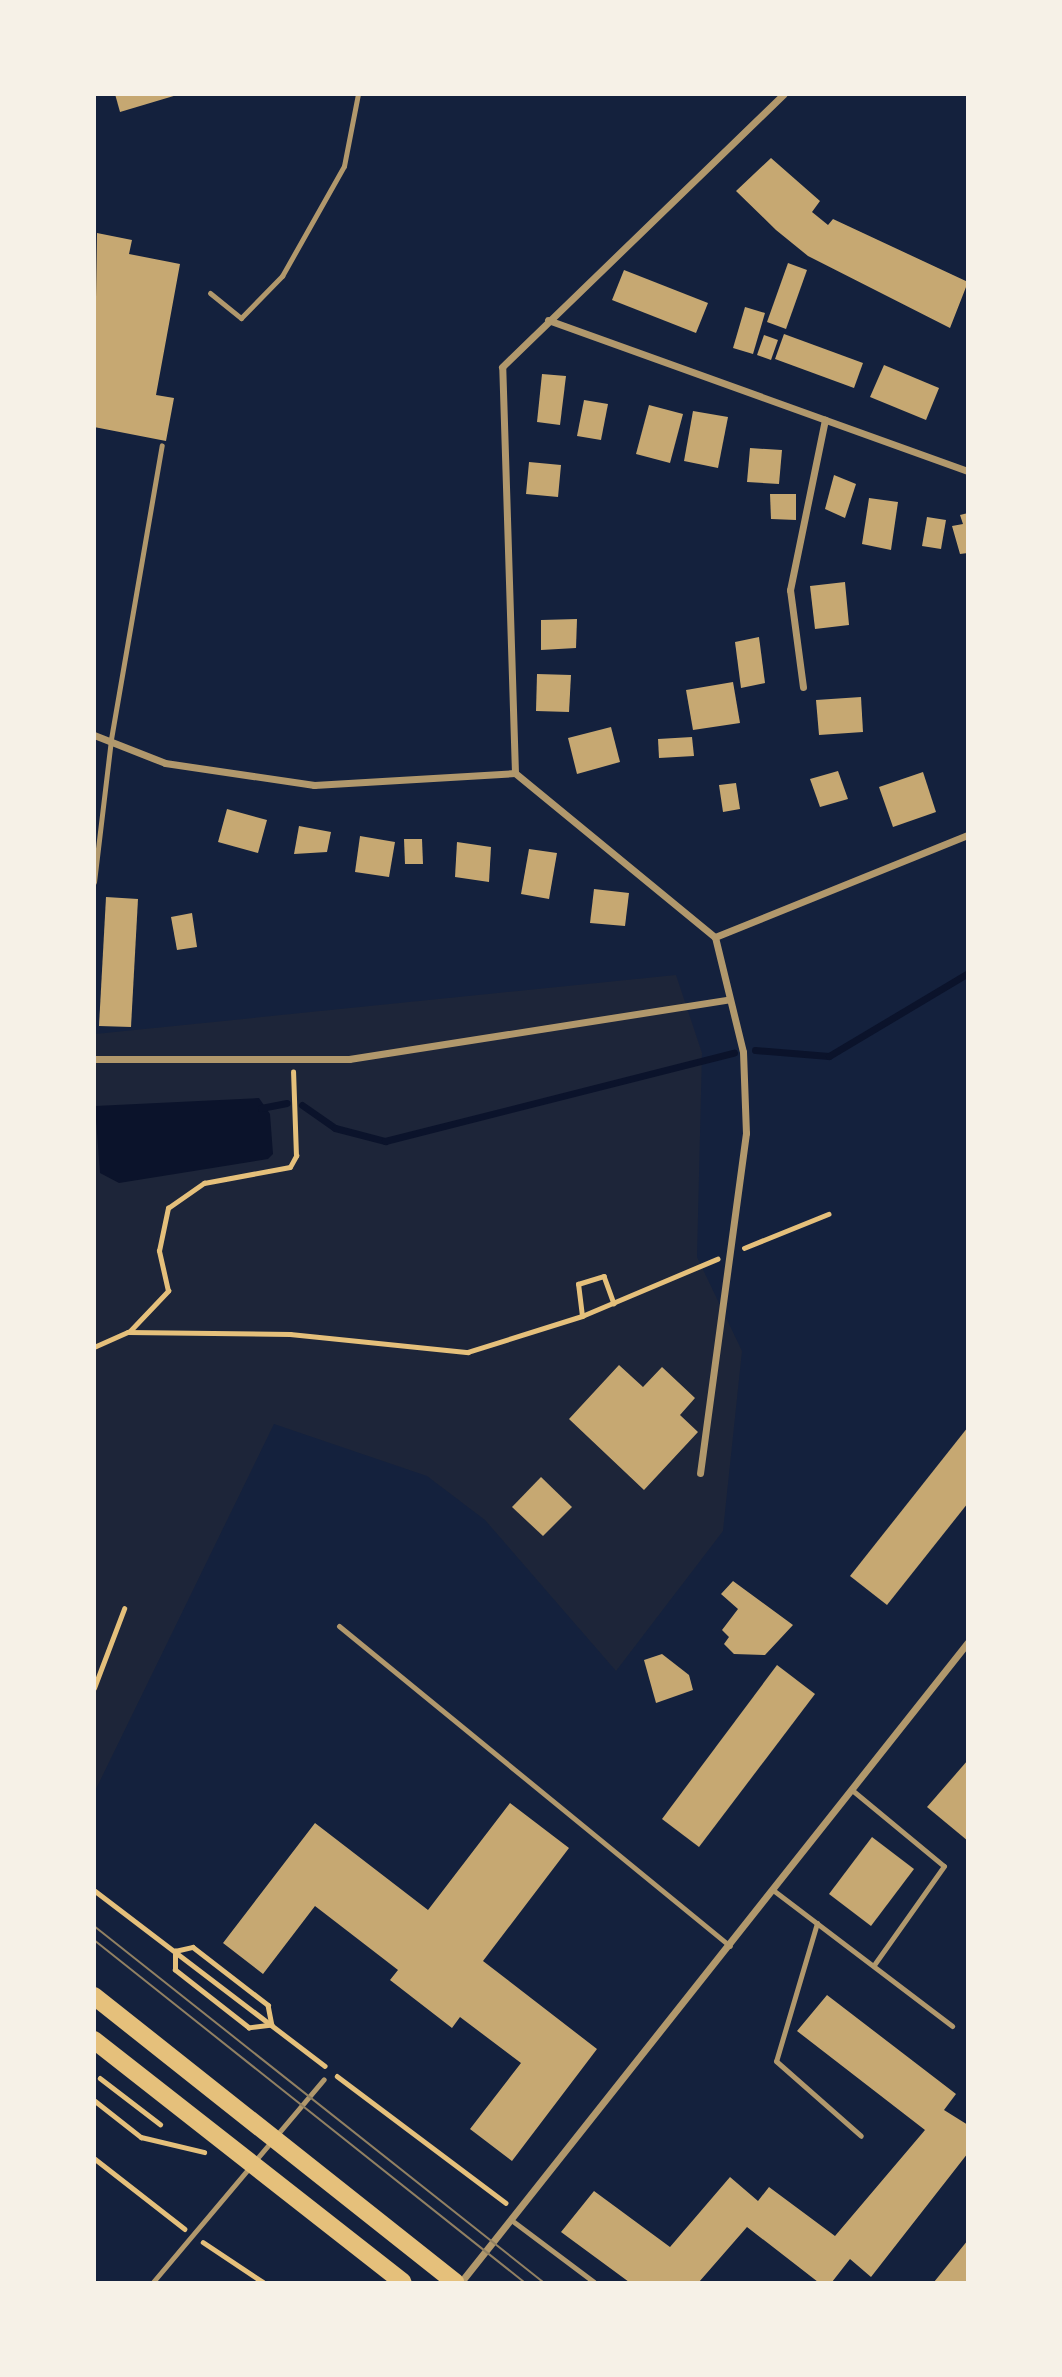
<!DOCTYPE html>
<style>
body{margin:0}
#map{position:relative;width:1062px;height:2377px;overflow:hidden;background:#14213d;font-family:"Noto Sans",sans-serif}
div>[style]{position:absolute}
.green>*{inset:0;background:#1d2539}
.water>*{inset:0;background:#0b132b}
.stream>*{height:7px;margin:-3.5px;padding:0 3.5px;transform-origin:3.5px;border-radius:3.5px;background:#0b132b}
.building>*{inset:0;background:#c6a872}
.path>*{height:4.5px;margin:-2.25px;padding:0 2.25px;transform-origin:2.25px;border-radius:2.25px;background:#e5c07b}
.service>*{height:5px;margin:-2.5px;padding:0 2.5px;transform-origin:2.5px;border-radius:2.5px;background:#b1986c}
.minor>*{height:7px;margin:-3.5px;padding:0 3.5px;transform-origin:3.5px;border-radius:3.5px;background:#b1986c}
.primary>*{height:18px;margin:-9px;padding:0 9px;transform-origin:9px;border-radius:9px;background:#e5c07b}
.tram>*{height:2px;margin:-1px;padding:0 1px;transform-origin:1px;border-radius:1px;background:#918062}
span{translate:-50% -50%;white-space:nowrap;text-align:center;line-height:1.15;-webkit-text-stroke:5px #f6f1e7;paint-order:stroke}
.frame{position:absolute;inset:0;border:96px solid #f6f1e7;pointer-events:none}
</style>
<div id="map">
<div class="green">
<i style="clip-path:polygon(676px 975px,702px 1053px,697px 1257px,742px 1351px,723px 1531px,616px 1671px,485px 1520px,427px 1476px,274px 1424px,95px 1791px,95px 1034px)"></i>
</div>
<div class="water">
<i style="clip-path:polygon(259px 1098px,270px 1114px,273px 1154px,268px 1159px,119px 1183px,100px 1173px,95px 1106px)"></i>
</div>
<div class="stream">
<i style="left:755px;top:1050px;width:74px;rotate:4.6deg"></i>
<i style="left:829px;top:1056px;width:162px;rotate:-30.8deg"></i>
<i style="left:302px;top:1105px;width:40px;rotate:34.9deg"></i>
<i style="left:335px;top:1128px;width:52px;rotate:14.6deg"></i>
<i style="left:385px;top:1141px;width:360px;rotate:-14.2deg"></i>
<i style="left:261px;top:1108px;width:26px;rotate:-11deg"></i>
</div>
<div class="building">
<i style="clip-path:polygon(115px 94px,177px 94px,177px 95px,120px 112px)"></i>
<i style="clip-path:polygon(771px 158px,820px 201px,812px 212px,828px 225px,833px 219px,968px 282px,950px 328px,808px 256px,776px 230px,736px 191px)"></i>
<i style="clip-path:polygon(97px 233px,132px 240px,129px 254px,180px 264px,156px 395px,174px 398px,166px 441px,94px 427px)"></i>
<i style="clip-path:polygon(788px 263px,807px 270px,786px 329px,767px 322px)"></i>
<i style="clip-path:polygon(624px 270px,708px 303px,696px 333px,612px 300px)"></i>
<i style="clip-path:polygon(745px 307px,765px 313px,753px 354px,733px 348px)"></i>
<i style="clip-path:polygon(784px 334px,863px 363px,854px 388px,775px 359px)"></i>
<i style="clip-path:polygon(764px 335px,778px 340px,771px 360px,757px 355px)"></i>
<i style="clip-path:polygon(884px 365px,939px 388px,926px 420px,870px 397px)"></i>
<i style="clip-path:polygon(542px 374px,566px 376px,560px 425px,537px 422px)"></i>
<i style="clip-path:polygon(584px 400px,608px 404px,601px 440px,577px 436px)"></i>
<i style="clip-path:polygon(649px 405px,683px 414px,670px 463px,636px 454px)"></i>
<i style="clip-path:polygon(693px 411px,728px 417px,718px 468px,684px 461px)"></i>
<i style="clip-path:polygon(750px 448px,782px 450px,779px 484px,747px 482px)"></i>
<i style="clip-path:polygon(529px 462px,561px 465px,558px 497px,526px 494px)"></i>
<i style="clip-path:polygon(834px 475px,856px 484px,845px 518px,825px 509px)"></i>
<i style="clip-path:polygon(770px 494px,796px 494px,796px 520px,771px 519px)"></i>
<i style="clip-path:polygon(869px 498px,898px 502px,891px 550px,862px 544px)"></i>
<i style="clip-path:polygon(968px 513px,968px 553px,960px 554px,952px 526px,963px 524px,960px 515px)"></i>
<i style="clip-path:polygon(927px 517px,946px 520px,941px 549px,922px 546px)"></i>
<i style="clip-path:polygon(845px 582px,849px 625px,815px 629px,810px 586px)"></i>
<i style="clip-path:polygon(577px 619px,576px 648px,541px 650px,541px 620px)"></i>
<i style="clip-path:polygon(759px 637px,765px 683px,741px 688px,735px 642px)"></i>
<i style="clip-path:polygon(537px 674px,571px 675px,569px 712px,536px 711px)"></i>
<i style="clip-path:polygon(733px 682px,740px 723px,693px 730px,686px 690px)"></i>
<i style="clip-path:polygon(861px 697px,863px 732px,819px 735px,816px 700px)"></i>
<i style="clip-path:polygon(611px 727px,620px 762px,577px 774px,568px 738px)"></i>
<i style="clip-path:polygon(692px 737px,694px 756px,659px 758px,658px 739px)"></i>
<i style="clip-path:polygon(838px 771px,848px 799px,820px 807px,810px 779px)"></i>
<i style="clip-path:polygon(923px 772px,936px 812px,893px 827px,879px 787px)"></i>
<i style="clip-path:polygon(736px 783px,740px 809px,723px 812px,719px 785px)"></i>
<i style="clip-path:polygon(227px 809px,267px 820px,258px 853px,218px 842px)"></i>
<i style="clip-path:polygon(299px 826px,331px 832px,327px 852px,294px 854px)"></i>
<i style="clip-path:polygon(360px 836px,395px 842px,389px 877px,355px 872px)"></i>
<i style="clip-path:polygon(404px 839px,422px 839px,423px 864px,405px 864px)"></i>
<i style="clip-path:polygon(457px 842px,491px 847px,489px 882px,455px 877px)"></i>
<i style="clip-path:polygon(529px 849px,557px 853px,549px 899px,521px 894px)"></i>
<i style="clip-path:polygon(594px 889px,629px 893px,625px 926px,590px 923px)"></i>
<i style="clip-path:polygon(106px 897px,138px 899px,131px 1027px,99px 1026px)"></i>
<i style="clip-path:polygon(192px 913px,197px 947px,177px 950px,171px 917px)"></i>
<i style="clip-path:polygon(619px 1365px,643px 1387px,662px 1367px,695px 1398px,680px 1415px,698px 1432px,644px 1490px,569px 1419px)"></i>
<i style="clip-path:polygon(968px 1427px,968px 1503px,887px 1605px,850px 1576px)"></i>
<i style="clip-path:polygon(541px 1477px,572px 1507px,543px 1536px,512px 1507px)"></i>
<i style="clip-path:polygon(733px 1581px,793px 1625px,765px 1655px,734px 1654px,724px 1644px,729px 1637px,722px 1630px,738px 1609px,721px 1594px)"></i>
<i style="clip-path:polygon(662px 1654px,689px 1675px,693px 1690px,656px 1703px,644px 1660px)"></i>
<i style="clip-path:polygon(777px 1665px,815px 1694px,699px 1847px,662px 1819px)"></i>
<i style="clip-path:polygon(968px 1760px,968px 1841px,927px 1807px)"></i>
<i style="clip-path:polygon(510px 1803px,569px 1848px,483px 1961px,597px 2049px,512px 2161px,470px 2129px,521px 2063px,460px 2017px,452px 2028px,390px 1980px,398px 1970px,315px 1906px,263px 1974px,223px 1943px,315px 1823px,428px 1910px)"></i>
<i style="clip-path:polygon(872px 1837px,914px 1869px,871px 1926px,829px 1894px)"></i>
<i style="clip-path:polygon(827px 1995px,956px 2094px,944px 2110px,968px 2125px,968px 2153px,871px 2277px,850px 2259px,832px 2282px,818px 2282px,747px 2227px,699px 2282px,629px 2282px,561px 2232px,594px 2191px,670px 2247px,730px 2177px,758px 2201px,769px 2187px,835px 2236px,925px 2130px,797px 2031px)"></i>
<i style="clip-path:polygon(968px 2240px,968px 2282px,934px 2282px)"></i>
</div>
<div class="path">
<i style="left:744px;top:1248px;width:91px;rotate:-22deg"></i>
<i style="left:582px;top:1316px;width:32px;rotate:-97deg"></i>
<i style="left:578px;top:1284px;width:27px;rotate:-17deg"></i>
<i style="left:604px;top:1276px;width:29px;rotate:70deg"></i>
<i style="left:129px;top:1332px;width:57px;rotate:-46.4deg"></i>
<i style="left:168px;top:1291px;width:41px;rotate:-102.7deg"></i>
<i style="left:159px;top:1251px;width:44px;rotate:-78.2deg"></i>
<i style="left:168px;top:1208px;width:44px;rotate:-34.8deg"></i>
<i style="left:204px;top:1183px;width:87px;rotate:-10.5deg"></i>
<i style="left:290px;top:1167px;width:13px;rotate:-61deg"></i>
<i style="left:296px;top:1156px;width:84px;rotate:-92deg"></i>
<i style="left:94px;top:1347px;width:37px;rotate:-24deg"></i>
<i style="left:128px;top:1332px;width:162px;rotate:0.7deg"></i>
<i style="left:290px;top:1334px;width:179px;rotate:5.8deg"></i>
<i style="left:468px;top:1352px;width:120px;rotate:-17.5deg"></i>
<i style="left:582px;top:1316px;width:147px;rotate:-22.9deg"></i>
<i style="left:94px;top:1688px;width:85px;rotate:-69.2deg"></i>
<i style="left:94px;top:1890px;width:290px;rotate:37.3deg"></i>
<i style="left:193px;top:1947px;width:95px;rotate:37.7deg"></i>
<i style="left:268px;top:2005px;width:20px;rotate:79deg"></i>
<i style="left:272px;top:2025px;width:23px;rotate:173deg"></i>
<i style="left:249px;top:2028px;width:94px;rotate:-141.9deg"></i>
<i style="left:175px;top:1970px;width:19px;rotate:-90deg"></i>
<i style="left:175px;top:1951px;width:18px;rotate:-13deg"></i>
<i style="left:337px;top:2076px;width:211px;rotate:36.9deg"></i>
<i style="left:100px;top:2078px;width:76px;rotate:37.5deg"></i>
<i style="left:94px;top:2100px;width:60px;rotate:38.2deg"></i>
<i style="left:141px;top:2137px;width:65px;rotate:13.4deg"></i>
<i style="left:94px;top:2158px;width:115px;rotate:38deg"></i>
<i style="left:203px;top:2242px;width:72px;rotate:33.7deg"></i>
</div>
<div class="service">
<i style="left:210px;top:293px;width:40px;rotate:39deg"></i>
<i style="left:241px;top:318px;width:59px;rotate:-45.7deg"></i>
<i style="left:282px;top:276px;width:126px;rotate:-60.6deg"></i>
<i style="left:344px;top:166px;width:73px;rotate:-79deg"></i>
<i style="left:94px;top:882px;width:144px;rotate:-83.2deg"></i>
<i style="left:111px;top:739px;width:298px;rotate:-80.2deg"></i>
<i style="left:339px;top:1626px;width:505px;rotate:39.3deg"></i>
<i style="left:852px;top:1790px;width:119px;rotate:39.6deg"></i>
<i style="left:944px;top:1866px;width:121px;rotate:125.3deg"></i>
<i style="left:773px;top:1890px;width:225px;rotate:37.2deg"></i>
<i style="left:817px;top:1923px;width:144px;rotate:106.5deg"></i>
<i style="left:776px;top:2061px;width:113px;rotate:41.4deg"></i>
<i style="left:514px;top:2222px;width:100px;rotate:36.9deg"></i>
<i style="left:153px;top:2282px;width:265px;rotate:-49.9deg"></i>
</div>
<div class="minor">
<i style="left:548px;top:320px;width:446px;rotate:19.8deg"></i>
<i style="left:803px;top:687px;width:98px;rotate:-97.6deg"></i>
<i style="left:790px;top:590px;width:174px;rotate:-78.4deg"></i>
<i style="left:94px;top:735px;width:76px;rotate:21.5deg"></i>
<i style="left:165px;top:763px;width:151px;rotate:8.4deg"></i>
<i style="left:314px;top:785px;width:201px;rotate:-3.4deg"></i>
<i style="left:515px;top:773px;width:259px;rotate:39.4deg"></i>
<i style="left:715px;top:937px;width:118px;rotate:76.3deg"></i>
<i style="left:743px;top:1052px;width:81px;rotate:87.9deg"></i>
<i style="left:746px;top:1133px;width:343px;rotate:97.7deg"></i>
<i style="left:515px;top:773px;width:406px;rotate:-91.8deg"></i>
<i style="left:502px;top:367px;width:392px;rotate:-44.1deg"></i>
<i style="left:715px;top:937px;width:273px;rotate:-22deg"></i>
<i style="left:94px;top:1059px;width:255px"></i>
<i style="left:349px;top:1059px;width:382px;rotate:-8.9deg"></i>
<i style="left:461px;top:2282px;width:816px;rotate:-51.61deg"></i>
</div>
<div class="primary">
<i style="left:94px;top:1996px;width:461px;rotate:38.4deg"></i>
<i style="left:94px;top:2040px;width:392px;rotate:38.1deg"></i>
</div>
<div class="tram">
<i style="left:94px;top:1926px;width:573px;rotate:38.41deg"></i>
<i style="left:94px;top:1940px;width:549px;rotate:38.5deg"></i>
</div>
<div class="frame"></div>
</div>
